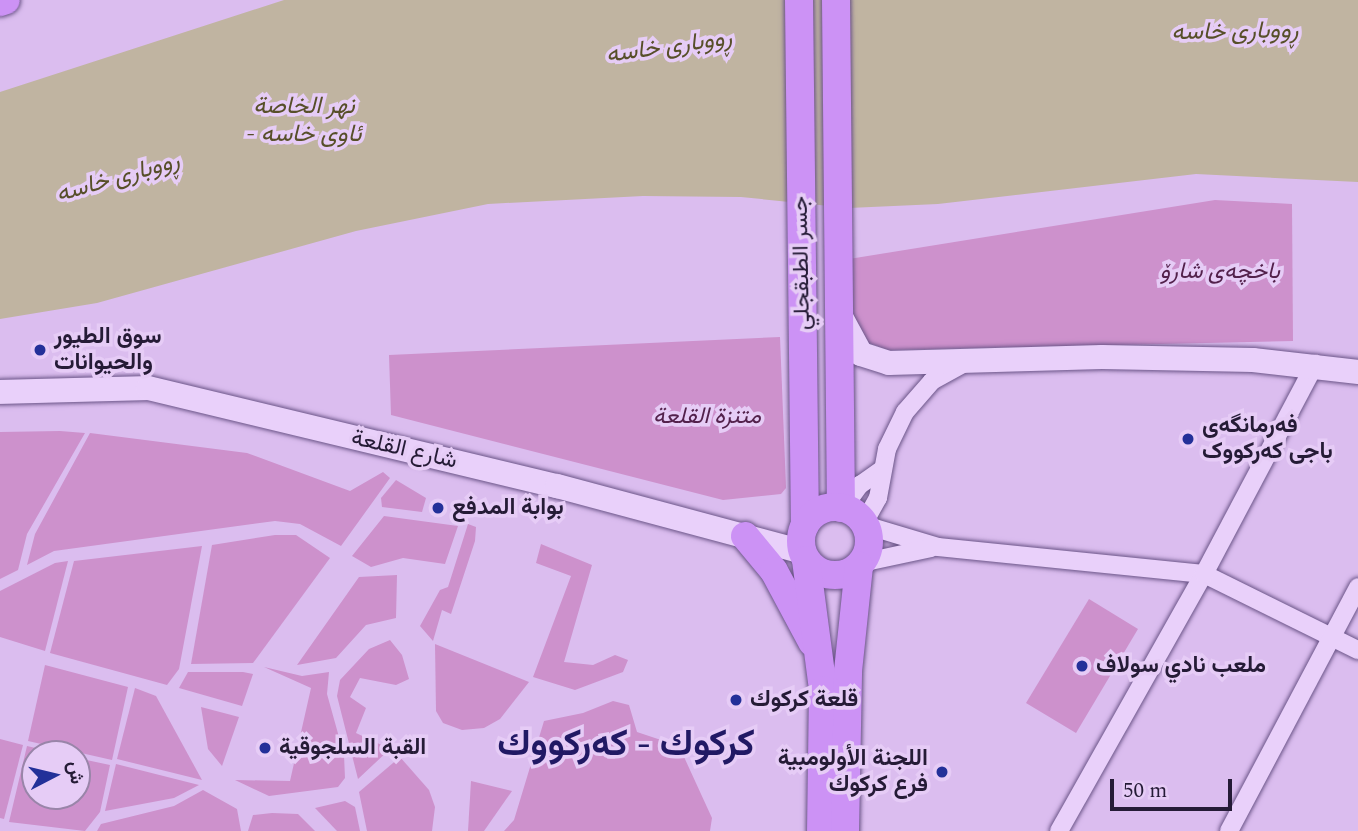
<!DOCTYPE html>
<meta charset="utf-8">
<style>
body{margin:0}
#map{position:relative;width:1358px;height:831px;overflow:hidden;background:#dbbdef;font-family:Spectral,Vazirmatn,serif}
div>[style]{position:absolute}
.green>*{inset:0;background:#cd91cc}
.water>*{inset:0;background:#c0b4a1}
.roads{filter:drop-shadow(0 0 2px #6b5588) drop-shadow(0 0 2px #6b5588)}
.street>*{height:18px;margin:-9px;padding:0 9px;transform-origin:9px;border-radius:9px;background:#e9d0fa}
.secondary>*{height:24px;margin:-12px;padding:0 12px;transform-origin:12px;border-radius:12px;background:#e9d0fa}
.primary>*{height:28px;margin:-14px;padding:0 14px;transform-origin:14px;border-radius:14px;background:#cc92f5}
.primary>.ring{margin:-14px;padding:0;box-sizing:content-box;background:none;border:28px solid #cc92f5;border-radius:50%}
.dots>*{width:19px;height:19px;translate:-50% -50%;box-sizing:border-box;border:4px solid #e6ccf6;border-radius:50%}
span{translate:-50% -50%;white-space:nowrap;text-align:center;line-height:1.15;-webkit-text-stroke:7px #e6ccf6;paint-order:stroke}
.street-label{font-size:23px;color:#251b36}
.park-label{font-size:23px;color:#53214c;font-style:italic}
.poi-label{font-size:23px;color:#251b36;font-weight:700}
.left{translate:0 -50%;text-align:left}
.right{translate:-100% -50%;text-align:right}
.water-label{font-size:24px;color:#574f29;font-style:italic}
.town-label{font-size:37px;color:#211964;font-weight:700}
.north{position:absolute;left:21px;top:740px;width:70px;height:70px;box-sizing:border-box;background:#e6ccf6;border:2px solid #9985a9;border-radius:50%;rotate:83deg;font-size:19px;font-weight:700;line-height:28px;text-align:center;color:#251b36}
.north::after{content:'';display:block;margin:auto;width:24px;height:32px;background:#233099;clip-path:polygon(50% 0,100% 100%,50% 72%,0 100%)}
.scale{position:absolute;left:1110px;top:779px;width:122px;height:32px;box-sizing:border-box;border:4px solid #251b36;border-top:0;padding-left:9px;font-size:21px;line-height:24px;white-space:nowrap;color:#251b36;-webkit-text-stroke:5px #e6ccf6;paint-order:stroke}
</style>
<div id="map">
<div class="green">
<i style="clip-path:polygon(1215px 200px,1292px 204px,1293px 341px,888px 350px,869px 343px,849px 310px,849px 259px)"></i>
<i style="clip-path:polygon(780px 337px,786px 488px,781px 494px,723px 500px,391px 415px,389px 355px)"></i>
<i style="clip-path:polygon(60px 431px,85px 433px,27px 534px,18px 570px,0 579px,0 432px)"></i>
<i style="clip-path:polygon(90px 433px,247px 453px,350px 491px,383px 472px,390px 478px,341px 546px,300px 524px,275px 521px,54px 551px,27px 565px,35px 534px)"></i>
<i style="clip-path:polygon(396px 480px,426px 498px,422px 512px,382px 507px,381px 498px)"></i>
<i style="clip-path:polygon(384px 516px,458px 526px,445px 564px,403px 558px,371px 567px,352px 556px)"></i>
<i style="clip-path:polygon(468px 524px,476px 527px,475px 541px,451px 614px,442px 610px,433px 641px,420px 626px,440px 590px,448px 587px)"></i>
<i style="clip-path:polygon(275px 535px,296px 535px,330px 558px,253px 663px,191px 664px,212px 545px)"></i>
<i style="clip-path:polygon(541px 544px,592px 565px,564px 662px,593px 665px,615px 655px,628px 660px,623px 672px,575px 690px,533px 677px,571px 576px,536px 563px)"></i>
<i style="clip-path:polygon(202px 546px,179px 669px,167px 685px,50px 653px,74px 561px)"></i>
<i style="clip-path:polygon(68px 561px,45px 651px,0 637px,0 591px,55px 563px)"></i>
<i style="clip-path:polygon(397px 575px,396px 618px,366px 625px,336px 658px,297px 665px,359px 577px)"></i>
<i style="clip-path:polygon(1089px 599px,1138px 629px,1076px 733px,1026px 703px)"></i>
<i style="clip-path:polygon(390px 640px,402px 655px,409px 679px,396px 685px,360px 678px,350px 697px,366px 708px,356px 733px,390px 749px,358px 779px,337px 696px,340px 680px,369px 649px)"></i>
<i style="clip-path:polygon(435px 644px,529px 682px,500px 719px,484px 728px,462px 730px,443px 723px,436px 711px)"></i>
<i style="clip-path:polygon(45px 665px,128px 687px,112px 760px,28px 741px)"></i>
<i style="clip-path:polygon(264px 667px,302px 676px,329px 672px,327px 694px,344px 755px,345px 778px,338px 787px,269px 796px,235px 780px,290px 781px,311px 688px)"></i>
<i style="clip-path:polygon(188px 672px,243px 672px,253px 674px,242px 706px,179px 688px)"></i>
<i style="clip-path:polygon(135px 688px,156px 696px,202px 780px,117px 759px)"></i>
<i style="clip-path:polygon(613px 701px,629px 705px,637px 732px,679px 746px,712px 818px,710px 831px,504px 831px,514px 820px,544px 721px,583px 713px)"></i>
<i style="clip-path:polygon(201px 707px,239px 717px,222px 766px,208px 749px)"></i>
<i style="clip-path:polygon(0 739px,23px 745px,4px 819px,0 818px)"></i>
<i style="clip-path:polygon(27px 746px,61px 754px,35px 754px,35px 796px,77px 796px,77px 758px,110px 765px,100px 812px,85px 831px,9px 822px)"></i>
<i style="clip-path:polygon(400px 757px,429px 790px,435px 807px,432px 831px,367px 831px,359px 792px)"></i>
<i style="clip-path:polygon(116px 764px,199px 785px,174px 798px,105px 811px)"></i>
<i style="clip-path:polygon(471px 781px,512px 791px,484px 831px,468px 831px)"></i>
<i style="clip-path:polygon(203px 790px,237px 809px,241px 831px,97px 831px,101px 824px,174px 806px)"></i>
<i style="clip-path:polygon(345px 801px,355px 807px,360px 831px,337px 831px,315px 808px)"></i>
<i style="clip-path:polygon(272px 813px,298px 814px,315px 831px,248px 831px,253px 815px)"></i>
</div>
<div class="water">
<i style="clip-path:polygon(284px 0,1358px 0,1358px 182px,1196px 174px,938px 204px,849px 208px,741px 197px,643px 196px,488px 204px,356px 231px,97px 303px,0 319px,0 92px)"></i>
</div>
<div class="roads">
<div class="street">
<i style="left:843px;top:508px;width:29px;rotate:-54deg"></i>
<i style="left:860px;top:485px;width:28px;rotate:-35deg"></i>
<i style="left:864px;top:523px;width:29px;rotate:-61deg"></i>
<i style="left:878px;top:498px;width:50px;rotate:-79.6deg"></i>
<i style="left:887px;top:449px;width:41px;rotate:-64.1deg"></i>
<i style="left:905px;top:412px;width:41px;rotate:-48.9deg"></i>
<i style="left:932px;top:381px;width:38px;rotate:-29deg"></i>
<i style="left:865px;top:525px;width:76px;rotate:16.8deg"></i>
<i style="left:938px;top:547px;width:267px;rotate:5.8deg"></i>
<i style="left:1204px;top:574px;width:172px;rotate:26.3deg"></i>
<i style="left:861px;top:563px;width:72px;rotate:-12.1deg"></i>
<i style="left:1059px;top:831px;width:295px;rotate:-60.6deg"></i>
<i style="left:1204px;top:574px;width:238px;rotate:-62.1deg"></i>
<i style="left:1229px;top:831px;width:276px;rotate:-62.1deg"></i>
</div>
<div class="secondary">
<i style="left:841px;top:317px;width:42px;rotate:61.6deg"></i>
<i style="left:861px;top:354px;width:29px;rotate:18deg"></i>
<i style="left:889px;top:363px;width:213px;rotate:-1.6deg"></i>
<i style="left:1102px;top:357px;width:151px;rotate:1.1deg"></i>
<i style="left:1253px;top:360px;width:106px;rotate:6.5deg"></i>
<i style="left:0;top:392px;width:148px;rotate:-1.5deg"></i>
<i style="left:148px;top:388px;width:421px;rotate:13.5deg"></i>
<i style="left:557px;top:486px;width:255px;rotate:15deg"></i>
</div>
<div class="primary">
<i style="left:799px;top:0;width:525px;rotate:89.35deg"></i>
<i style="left:836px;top:0;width:508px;rotate:89.44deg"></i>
<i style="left:0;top:2px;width:6px;rotate:-18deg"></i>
<i class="ring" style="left:801px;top:507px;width:40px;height:40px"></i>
<i style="left:745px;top:536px;width:45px;rotate:50.4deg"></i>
<i style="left:774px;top:571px;width:81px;rotate:61.8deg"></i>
<i style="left:806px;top:560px;width:131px;rotate:82.5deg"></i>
<i style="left:823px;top:690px;width:141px;rotate:90.8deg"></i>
<i style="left:845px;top:831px;width:160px;rotate:-88.9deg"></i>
<i style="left:848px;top:671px;width:106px;rotate:-84deg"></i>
</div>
</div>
<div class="dots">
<i style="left:40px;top:350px;background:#233099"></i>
<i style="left:1188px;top:439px;background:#233099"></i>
<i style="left:438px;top:508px;background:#233099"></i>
<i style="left:1082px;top:666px;background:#233099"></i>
<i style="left:736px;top:700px;background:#233099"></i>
<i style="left:265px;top:748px;background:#233099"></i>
<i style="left:942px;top:772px;background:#233099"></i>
</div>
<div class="street-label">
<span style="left:802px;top:263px;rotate:-91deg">جسر الطبقجلي</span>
<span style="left:404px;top:450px;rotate:13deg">شارع القلعة</span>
</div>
<div class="park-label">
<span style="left:1220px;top:272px">باخچەی شارۆ</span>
<span style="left:707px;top:417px">متنزة القلعة</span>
</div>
<div class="poi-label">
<span class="left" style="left:54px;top:350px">سوق الطيور<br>والحيوانات</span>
<span class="left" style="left:1202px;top:439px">فەرمانگەی<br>باجی کەرکووک</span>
<span class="left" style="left:452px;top:508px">بوابة المدفع</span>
<span class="left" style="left:1096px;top:666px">ملعب نادي سولاف</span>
<span class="left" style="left:750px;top:700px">قلعة كركوك</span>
<span class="left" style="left:279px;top:748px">القبة السلجوقية</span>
<span class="right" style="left:928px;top:772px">اللجنة الأولومبية<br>فرع كركوك</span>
</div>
<div class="water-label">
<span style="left:1235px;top:32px;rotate:-1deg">ڕووباری خاسە</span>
<span style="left:669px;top:47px;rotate:-8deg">ڕووباری خاسە</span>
<span style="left:304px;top:121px">نهر الخاصة<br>- ئاوی خاسە</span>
<span style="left:118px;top:178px;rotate:-16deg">ڕووباری خاسە</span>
</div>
<div class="town-label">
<span style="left:626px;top:744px">كركوك - کەرکووك</span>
</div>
<div class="north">ش</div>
<div class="scale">50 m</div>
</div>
